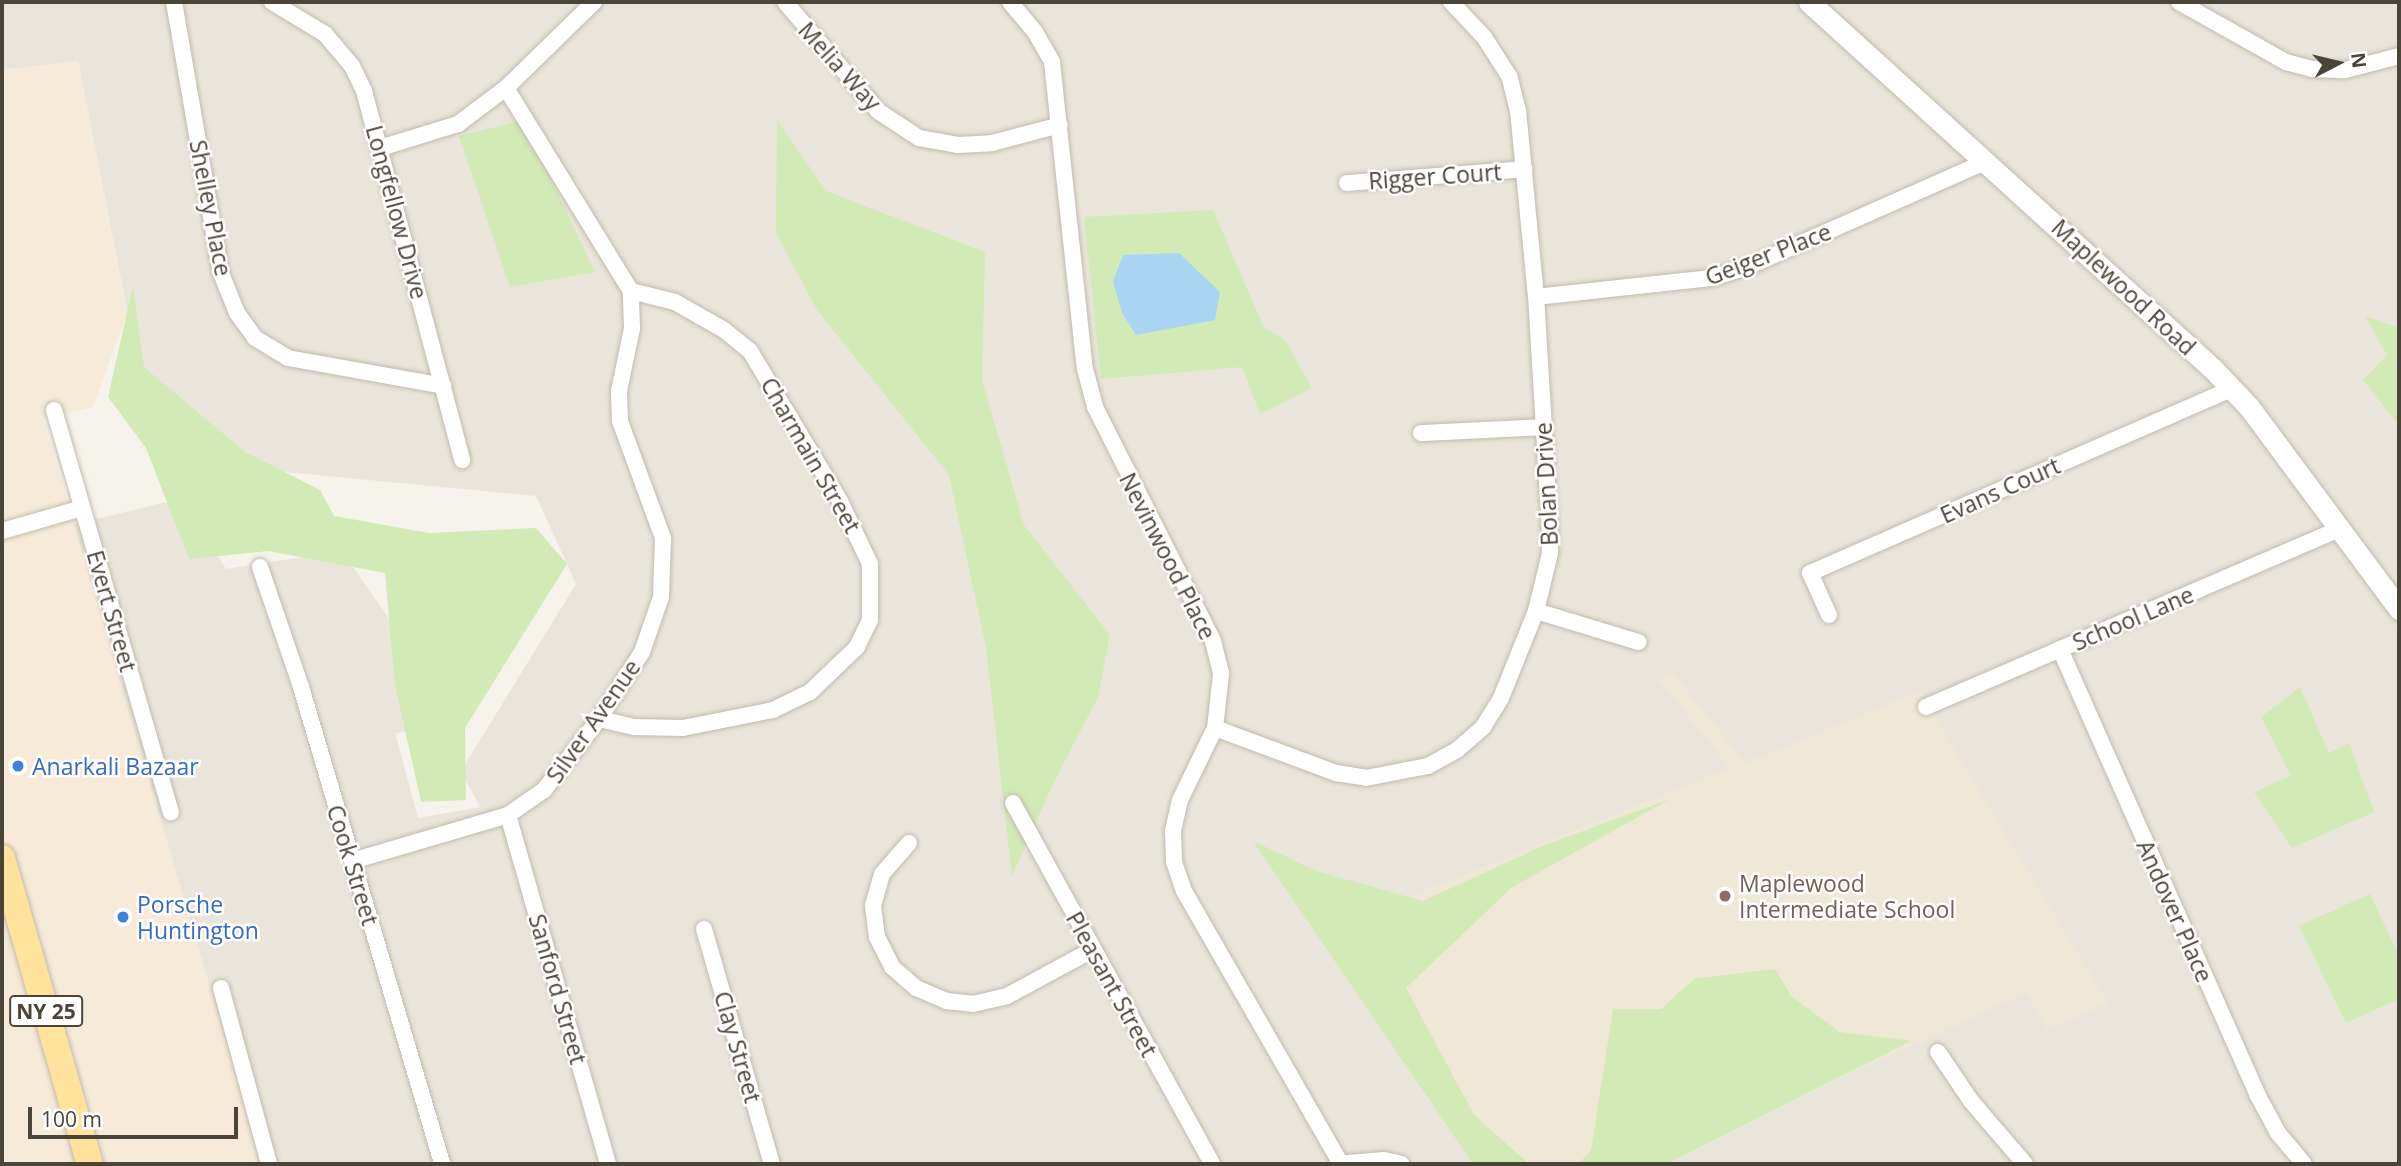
<!DOCTYPE html>
<style>
body{margin:0}
#map{position:relative;width:2401px;height:1166px;overflow:hidden;background:#f6f3ec;font-family:"Open Sans",sans-serif}
div>[style]{position:absolute}
.residential>*{inset:0;background:#eae5da}
.commercial>*{inset:0;background:#f7ead8}
.education>*{inset:0;background:#efe8d6}
.green>*{inset:0;background:#d2eab5}
.water>*{inset:0;background:#a9d4f2}
.roads{filter:drop-shadow(0 0 2px #c2bbae) drop-shadow(0 0 2px #c2bbae)}
.minor>*{height:16px;margin:-8px;padding:0 8px;transform-origin:8px;border-radius:8px;background:#fff}
.tertiary>*{height:21px;margin:-10.5px;padding:0 10.5px;transform-origin:10.5px;border-radius:10.5px;background:#fff}
.primary>*{height:26px;margin:-13px;padding:0 13px;transform-origin:13px;border-radius:13px;background:#ffe39c}
.dots>*{width:19px;height:19px;translate:-50% -50%;box-sizing:border-box;border:4px solid #fff;border-radius:50%}
span{translate:-50% -50%;white-space:nowrap;text-align:center;line-height:1.15;-webkit-text-stroke:5px #fff;paint-order:stroke}
.shield-label span{padding:2px 5px;background:#fff;border:2px solid;border-radius:5px;-webkit-text-stroke-width:0}
.shield-label{font-size:21px;color:#4b4439;font-weight:700}
.street-label{font-size:23px;color:#4b4439}
.shop-label{font-size:23px;color:#366cbe}
.left{translate:0 -50%;text-align:left}
.education-label{font-size:23px;color:#785e54}
.frame{position:absolute;inset:0;border:4px solid #4b4439;pointer-events:none}
.north{position:absolute;left:2303px;top:28px;width:70px;height:70px;-webkit-text-stroke:5px #fff;paint-order:stroke;rotate:83deg;font-size:19px;font-weight:700;line-height:28px;text-align:center;color:#4b4439}
.north::after{content:'';display:block;margin:auto;width:24px;height:32px;background:#4b4439;clip-path:polygon(50% 0,100% 100%,50% 72%,0 100%)}
.scale{position:absolute;left:28px;top:1107px;width:210px;height:32px;box-sizing:border-box;border:4px solid #4b4439;border-top:0;padding-left:9px;font-size:21px;line-height:24px;white-space:nowrap;color:#4b4439;-webkit-text-stroke:5px #fff;paint-order:stroke}
</style>
<div id="map">
<div class="residential">
<i style="clip-path:polygon(2px 2px,2399px 2px,2399px 1164px,262px 1164px,72px 525px,183px 498px,226px 569px,342px 551px,394px 626px,422px 730px,395px 733px,418px 818px,480px 807px,461px 771px,576px 584px,536px 496px,254px 469px,150px 428px,78px 61px,2px 70px)"></i>
</div>
<div class="commercial">
<i style="clip-path:polygon(78px 61px,127px 314px,93px 407px,43px 419px,262px 1164px,2px 1164px,2px 70px)"></i>
</div>
<div class="education">
<i style="clip-path:polygon(1671px 671px,1746px 763px,1919px 691px,2108px 1003px,2048px 1030px,2026px 993px,1653px 1164px,1474px 1164px,1321px 932px,1730px 768px,1659px 680px)"></i>
</div>
<div class="green">
<i style="clip-path:polygon(777px 120px,826px 191px,985px 252px,982px 380px,1024px 525px,1110px 635px,1098px 697px,1054px 782px,1012px 876px,986px 647px,949px 475px,817px 310px,776px 233px)"></i>
<i style="clip-path:polygon(519px 121px,543px 163px,595px 272px,510px 287px,459px 136px)"></i>
<i style="clip-path:polygon(evenodd,1213px 210px,1264px 328px,1285px 340px,1312px 388px,1260px 414px,1242px 367px,1101px 379px,1084px 217px,1213px 210px,1206px 280px,1220px 292px,1136px 335px,1206px 280px)"></i>
<i style="clip-path:polygon(133px 286px,144px 367px,245px 452px,320px 490px,334px 516px,429px 533px,536px 528px,567px 564px,465px 728px,466px 800px,421px 802px,395px 685px,385px 573px,268px 551px,189px 559px,146px 448px,108px 397px)"></i>
<i style="clip-path:polygon(2365px 316px,2399px 328px,2399px 425px,2363px 380px,2387px 355px)"></i>
<i style="clip-path:polygon(2300px 687px,2329px 753px,2349px 743px,2374px 812px,2292px 848px,2254px 792px,2291px 776px,2261px 717px)"></i>
<i style="clip-path:polygon(1670px 799px,1511px 888px,1406px 988px,1474px 1115px,1529px 1164px,1473px 1164px,1253px 841px,1316px 871px,1423px 901px,1540px 847px)"></i>
<i style="clip-path:polygon(2370px 894px,2399px 956px,2399px 999px,2346px 1023px,2299px 926px)"></i>
<i style="clip-path:polygon(1775px 969px,1791px 996px,1840px 1032px,1911px 1041px,1666px 1164px,1578px 1164px,1591px 1151px,1613px 1009px,1661px 1009px,1694px 979px)"></i>
</div>
<div class="water">
<i style="clip-path:polygon(1179px 253px,1220px 292px,1215px 320px,1136px 335px,1122px 313px,1113px 282px,1123px 255px)"></i>
</div>
<div class="roads">
<div class="minor">
<i style="left:174px;top:2px;width:275px;rotate:80.2deg"></i>
<i style="left:221px;top:273px;width:43px;rotate:68.2deg"></i>
<i style="left:237px;top:313px;width:31px;rotate:54deg"></i>
<i style="left:255px;top:338px;width:39px;rotate:31deg"></i>
<i style="left:288px;top:358px;width:158px;rotate:10.2deg"></i>
<i style="left:272px;top:2px;width:62px;rotate:31.1deg"></i>
<i style="left:325px;top:34px;width:42px;rotate:49.8deg"></i>
<i style="left:352px;top:66px;width:28px;rotate:64deg"></i>
<i style="left:364px;top:91px;width:382px;rotate:75.1deg"></i>
<i style="left:785px;top:2px;width:143px;rotate:49.5deg"></i>
<i style="left:878px;top:111px;width:49px;rotate:33.4deg"></i>
<i style="left:919px;top:138px;width:39px;rotate:10deg"></i>
<i style="left:957px;top:145px;width:35px;rotate:-3deg"></i>
<i style="left:992px;top:143px;width:70px;rotate:-14.8deg"></i>
<i style="left:1010px;top:2px;width:39px;rotate:50deg"></i>
<i style="left:1035px;top:32px;width:34px;rotate:60deg"></i>
<i style="left:1052px;top:62px;width:309px;rotate:83.9deg"></i>
<i style="left:1085px;top:369px;width:39px;rotate:75deg"></i>
<i style="left:1095px;top:407px;width:262px;rotate:63.2deg"></i>
<i style="left:1213px;top:641px;width:34px;rotate:76deg"></i>
<i style="left:1221px;top:674px;width:54px;rotate:96.3deg"></i>
<i style="left:1215px;top:728px;width:80px;rotate:115.9deg"></i>
<i style="left:1180px;top:800px;width:32px;rotate:103deg"></i>
<i style="left:1173px;top:831px;width:31px;rotate:88deg"></i>
<i style="left:1174px;top:862px;width:31px;rotate:71deg"></i>
<i style="left:1184px;top:891px;width:313px;rotate:60.1deg"></i>
<i style="left:2179px;top:2px;width:123px;rotate:29.3deg"></i>
<i style="left:2286px;top:62px;width:27px;rotate:15deg"></i>
<i style="left:2312px;top:69px;width:33px;rotate:2deg"></i>
<i style="left:2345px;top:70px;width:56px;rotate:-14.5deg"></i>
<i style="left:506px;top:88px;width:238px;rotate:58.4deg"></i>
<i style="left:631px;top:291px;width:45px;rotate:14deg"></i>
<i style="left:675px;top:302px;width:56px;rotate:29.7deg"></i>
<i style="left:724px;top:330px;width:33px;rotate:39deg"></i>
<i style="left:750px;top:351px;width:175px;rotate:59deg"></i>
<i style="left:840px;top:501px;width:70px;rotate:64.5deg"></i>
<i style="left:870px;top:564px;width:56px;rotate:90deg"></i>
<i style="left:870px;top:620px;width:30px;rotate:116deg"></i>
<i style="left:857px;top:647px;width:65px;rotate:136.2deg"></i>
<i style="left:810px;top:692px;width:41px;rotate:154.1deg"></i>
<i style="left:773px;top:710px;width:92px;rotate:168.7deg"></i>
<i style="left:683px;top:728px;width:49px;rotate:-178.8deg"></i>
<i style="left:634px;top:727px;width:36px;rotate:-167deg"></i>
<i style="left:380px;top:148px;width:82px;rotate:-17.1deg"></i>
<i style="left:458px;top:124px;width:60px;rotate:-36.9deg"></i>
<i style="left:506px;top:88px;width:123px;rotate:-44.3deg"></i>
<i style="left:1347px;top:183px;width:178px;rotate:-4.5deg"></i>
<i style="left:1536px;top:297px;width:176px;rotate:-6.2deg"></i>
<i style="left:1711px;top:278px;width:38px;rotate:-17deg"></i>
<i style="left:1747px;top:267px;width:262px;rotate:-23.8deg"></i>
<i style="left:54px;top:410px;width:419px;rotate:73.8deg"></i>
<i style="left:1421px;top:433px;width:122px;rotate:-2.8deg"></i>
<i style="left:2px;top:531px;width:83px;rotate:-16deg"></i>
<i style="left:260px;top:567px;width:127px;rotate:71.1deg"></i>
<i style="left:301px;top:687px;width:497px;rotate:73.5deg"></i>
<i style="left:1536px;top:611px;width:107px;rotate:16.9deg"></i>
<i style="left:1829px;top:615px;width:46px;rotate:-114.3deg"></i>
<i style="left:1810px;top:573px;width:460px;rotate:-23.6deg"></i>
<i style="left:2060px;top:649px;width:487px;rotate:66.1deg"></i>
<i style="left:2257px;top:1094px;width:44px;rotate:61.7deg"></i>
<i style="left:2278px;top:1133px;width:40px;rotate:50deg"></i>
<i style="left:1926px;top:707px;width:450px;rotate:-23.3deg"></i>
<i style="left:1215px;top:728px;width:129px;rotate:20.4deg"></i>
<i style="left:1336px;top:773px;width:30px;rotate:9deg"></i>
<i style="left:1366px;top:778px;width:63px;rotate:-11deg"></i>
<i style="left:1428px;top:766px;width:33px;rotate:-29deg"></i>
<i style="left:1457px;top:750px;width:35px;rotate:-41deg"></i>
<i style="left:1483px;top:727px;width:34px;rotate:-58deg"></i>
<i style="left:1501px;top:698px;width:94px;rotate:-68.1deg"></i>
<i style="left:1536px;top:611px;width:60px;rotate:-76.4deg"></i>
<i style="left:1550px;top:553px;width:39px;rotate:-91deg"></i>
<i style="left:1549px;top:514px;width:217px;rotate:-93.4deg"></i>
<i style="left:1536px;top:297px;width:187px;rotate:-95.5deg"></i>
<i style="left:1518px;top:111px;width:36px;rotate:-104deg"></i>
<i style="left:1509px;top:76px;width:46px;rotate:-122.7deg"></i>
<i style="left:1484px;top:37px;width:48px;rotate:-133.3deg"></i>
<i style="left:1013px;top:803px;width:412px;rotate:61.1deg"></i>
<i style="left:508px;top:815px;width:363px;rotate:74deg"></i>
<i style="left:909px;top:843px;width:41px;rotate:131.1deg"></i>
<i style="left:882px;top:874px;width:32px;rotate:106deg"></i>
<i style="left:873px;top:905px;width:32px;rotate:83deg"></i>
<i style="left:877px;top:937px;width:34px;rotate:63deg"></i>
<i style="left:892px;top:967px;width:32px;rotate:41deg"></i>
<i style="left:916px;top:988px;width:33px;rotate:23deg"></i>
<i style="left:946px;top:1001px;width:27px;rotate:6deg"></i>
<i style="left:973px;top:1004px;width:35px;rotate:-13deg"></i>
<i style="left:1007px;top:996px;width:97px;rotate:-28.4deg"></i>
<i style="left:352px;top:861px;width:163px;rotate:-16.4deg"></i>
<i style="left:508px;top:815px;width:44px;rotate:-34.8deg"></i>
<i style="left:544px;top:790px;width:90px;rotate:-52.2deg"></i>
<i style="left:599px;top:719px;width:80px;rotate:-57.3deg"></i>
<i style="left:642px;top:652px;width:58px;rotate:-70.9deg"></i>
<i style="left:661px;top:597px;width:59px;rotate:-88.1deg"></i>
<i style="left:663px;top:538px;width:125px;rotate:-110.2deg"></i>
<i style="left:620px;top:421px;width:30px;rotate:-92deg"></i>
<i style="left:619px;top:391px;width:64px;rotate:-78.3deg"></i>
<i style="left:632px;top:328px;width:37px;rotate:-92deg"></i>
<i style="left:704px;top:929px;width:245px;rotate:73.9deg"></i>
<i style="left:221px;top:988px;width:182px;rotate:74.7deg"></i>
<i style="left:1938px;top:1052px;width:59px;rotate:56deg"></i>
<i style="left:1971px;top:1101px;width:83px;rotate:49.4deg"></i>
<i style="left:1337px;top:1164px;width:47px;rotate:-4.9deg"></i>
<i style="left:1384px;top:1160px;width:18px;rotate:13deg"></i>
</div>
<div class="tertiary">
<i style="left:1809px;top:2px;width:546px;rotate:42.25deg"></i>
<i style="left:2213px;top:369px;width:52px;rotate:46.5deg"></i>
<i style="left:2249px;top:407px;width:252px;rotate:53.4deg"></i>
</div>
<div class="primary">
<i style="left:2px;top:858px;width:318px;rotate:74deg"></i>
</div>
</div>
<div class="dots">
<i style="left:18px;top:766px;background:#3f7fe0"></i>
<i style="left:1725px;top:896px;background:#8d6e63"></i>
<i style="left:123px;top:917px;background:#3f7fe0"></i>
</div>
<div class="shield-label">
<span style="left:46px;top:1011px">NY 25</span>
</div>
<div class="street-label">
<span style="left:840px;top:66px;rotate:48deg">Melia Way</span>
<span style="left:1435px;top:176px;rotate:-4deg">Rigger Court</span>
<span style="left:211px;top:208px;rotate:79deg">Shelley Place</span>
<span style="left:397px;top:212px;rotate:75deg">Longfellow Drive</span>
<span style="left:1768px;top:254px;rotate:-21deg">Geiger Place</span>
<span style="left:2124px;top:287px;rotate:43deg">Maplewood Road</span>
<span style="left:811px;top:455px;rotate:60deg">Charmain Street</span>
<span style="left:1546px;top:484px;rotate:-93deg">Bolan Drive</span>
<span style="left:2000px;top:490px;rotate:-24deg">Evans Court</span>
<span style="left:1168px;top:556px;rotate:63deg">Nevinwood Place</span>
<span style="left:112px;top:611px;rotate:74deg">Evert Street</span>
<span style="left:2133px;top:618px;rotate:-23deg">School Lane</span>
<span style="left:593px;top:721px;rotate:-55deg">Silver Avenue</span>
<span style="left:353px;top:865px;rotate:73deg">Cook Street</span>
<span style="left:2175px;top:911px;rotate:66deg">Andover Place</span>
<span style="left:1112px;top:984px;rotate:61deg">Pleasant Street</span>
<span style="left:558px;top:989px;rotate:74deg">Sanford Street</span>
<span style="left:738px;top:1047px;rotate:74deg">Clay Street</span>
</div>
<div class="shop-label">
<span class="left" style="left:32px;top:766px">Anarkali Bazaar</span>
<span class="left" style="left:137px;top:917px">Porsche<br>Huntington</span>
</div>
<div class="education-label">
<span class="left" style="left:1739px;top:896px">Maplewood<br>Intermediate School</span>
</div>
<div class="frame"></div>
<div class="north">N</div>
<div class="scale">100 m</div>
</div>
